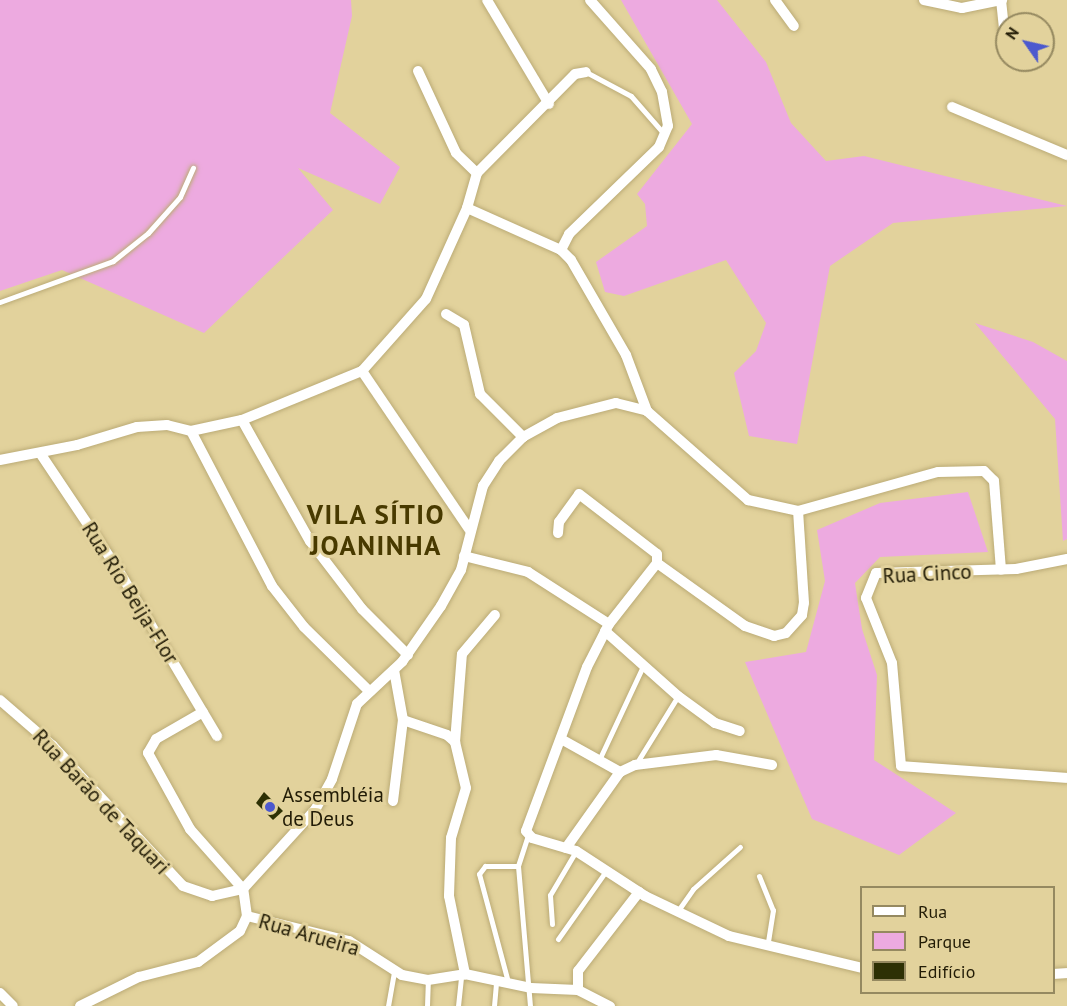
<!DOCTYPE html>
<meta charset="utf-8">
<style>
body{margin:0}
#map{position:relative;width:1067px;height:1006px;overflow:hidden;background:#e2d29c;font-family:"PT Sans",sans-serif}
div>[style]{position:absolute}
.green>*{inset:0;background:#edaae0}
.building>*{inset:0;background:#2d3004}
.roads{filter:drop-shadow(0 0 2px #bbab76) drop-shadow(0 0 2px #bbab76)}
.service>*{height:5px;margin:-2.5px;padding:0 2.5px;transform-origin:2.5px;border-radius:2.5px;background:#fff}
.minor>*{height:10px;margin:-5px;padding:0 5px;transform-origin:5px;border-radius:5px;background:#fff}
.dots>*{width:16px;height:16px;translate:-50% -50%;box-sizing:border-box;border:3px solid #e2d29c;border-radius:50%}
span{translate:-50% -50%;white-space:nowrap;text-align:center;line-height:1.15;-webkit-text-stroke:6px #e2d29c;paint-order:stroke}
.street-label{font-size:21px;color:#221c06}
.poi-label{font-size:21px;color:#221c06}
.left{translate:0 -50%;text-align:left}
.district-label{font-size:27px;color:#483a00;font-weight:700;letter-spacing:1.5px}
.legend{position:absolute;left:860px;top:886px;width:195px;height:108px;box-sizing:border-box;background:#e2d29c;border:2px solid #958960;margin:0;padding:8px 10px;list-style:none;font-size:18px;color:#221c06}
.legend li{display:flex;align-items:center;gap:12px;height:30px}
.legend b{width:30px;border:2px solid #958960}
.north{position:absolute;left:995px;top:12px;width:60px;height:60px;box-sizing:border-box;background:#e2d29c;border:2px solid #958960;border-radius:50%;rotate:304deg;font-size:16px;font-weight:700;line-height:24px;text-align:center;color:#221c06}
.north::after{content:'';display:block;margin:auto;width:21px;height:27px;background:#4c59ce;clip-path:polygon(50% 0,100% 100%,50% 72%,0 100%)}
</style>
<div id="map">
<div class="green">
<i style="clip-path:polygon(0 0,351px 0,352px 16px,330px 113px,400px 167px,380px 204px,298px 168px,333px 210px,204px 333px,62px 270px,0 291px)"></i>
<i style="clip-path:polygon(621px 0,717px 0,766px 62px,791px 123px,826px 161px,864px 156px,1067px 206px,893px 223px,830px 266px,797px 444px,749px 436px,734px 373px,756px 351px,766px 323px,726px 260px,624px 296px,605px 292px,596px 262px,647px 226px,645px 204px,637px 194px,692px 124px)"></i>
<i style="clip-path:polygon(975px 323px,1033px 342px,1067px 361px,1067px 539px,1063px 541px,1055px 419px)"></i>
<i style="clip-path:polygon(968px 492px,988px 552px,880px 557px,855px 583px,862px 629px,877px 675px,874px 760px,956px 813px,899px 855px,812px 819px,745px 662px,806px 652px,825px 581px,817px 530px,880px 503px)"></i>
</div>
<div class="building">
<i style="clip-path:polygon(264px 792px,283px 811px,273px 820px,256px 803px)"></i>
</div>
<div class="roads">
<div class="service">
<i style="left:586px;top:72px;width:51px;rotate:28.1deg"></i>
<i style="left:631px;top:96px;width:52px;rotate:48.9deg"></i>
<i style="left:0;top:302px;width:120px;rotate:-19.9deg"></i>
<i style="left:113px;top:261px;width:45px;rotate:-38.7deg"></i>
<i style="left:148px;top:233px;width:48px;rotate:-48.4deg"></i>
<i style="left:180px;top:197px;width:32px;rotate:-66deg"></i>
<i style="left:599px;top:760px;width:106px;rotate:-64.9deg"></i>
<i style="left:636px;top:764px;width:80px;rotate:-58.3deg"></i>
<i style="left:528px;top:835px;width:33px;rotate:108deg"></i>
<i style="left:518px;top:866px;width:141px;rotate:85.1deg"></i>
<i style="left:759px;top:876px;width:37px;rotate:68deg"></i>
<i style="left:773px;top:910px;width:36px;rotate:99deg"></i>
<i style="left:677px;top:912px;width:28px;rotate:-55deg"></i>
<i style="left:693px;top:889px;width:63px;rotate:-41.8deg"></i>
<i style="left:552px;top:924px;width:29px;rotate:-94deg"></i>
<i style="left:550px;top:895px;width:51px;rotate:-59.4deg"></i>
<i style="left:558px;top:939px;width:83px;rotate:-54.8deg"></i>
<i style="left:508px;top:982px;width:112px;rotate:-105deg"></i>
<i style="left:479px;top:874px;width:10px;rotate:-53deg"></i>
<i style="left:485px;top:866px;width:33px"></i>
<i style="left:388px;top:1006px;width:36px;rotate:-80deg"></i>
<i style="left:427px;top:1006px;width:25px;rotate:-88deg"></i>
<i style="left:458px;top:1006px;width:31px;rotate:-84deg"></i>
<i style="left:494px;top:1006px;width:25px;rotate:-85deg"></i>
</div>
<div class="minor">
<i style="left:487px;top:0;width:121px;rotate:59.2deg"></i>
<i style="left:775px;top:0;width:32px;rotate:54deg"></i>
<i style="left:924px;top:0;width:39px;rotate:12deg"></i>
<i style="left:962px;top:8px;width:41px;rotate:-11.3deg"></i>
<i style="left:1001px;top:0;width:31px;rotate:84deg"></i>
<i style="left:418px;top:71px;width:90px;rotate:65.1deg"></i>
<i style="left:456px;top:153px;width:29px;rotate:44deg"></i>
<i style="left:952px;top:107px;width:125px;rotate:22.7deg"></i>
<i style="left:467px;top:208px;width:103px;rotate:24.1deg"></i>
<i style="left:561px;top:250px;width:14px;rotate:45deg"></i>
<i style="left:571px;top:260px;width:110px;rotate:59.9deg"></i>
<i style="left:626px;top:355px;width:60px;rotate:69.4deg"></i>
<i style="left:561px;top:250px;width:18px;rotate:-63deg"></i>
<i style="left:569px;top:234px;width:125px;rotate:-44deg"></i>
<i style="left:659px;top:147px;width:23px;rotate:-67deg"></i>
<i style="left:668px;top:126px;width:35px;rotate:-100deg"></i>
<i style="left:662px;top:92px;width:25px;rotate:-116deg"></i>
<i style="left:651px;top:69px;width:92px;rotate:-131.5deg"></i>
<i style="left:446px;top:314px;width:21px;rotate:31deg"></i>
<i style="left:464px;top:325px;width:71px;rotate:76.9deg"></i>
<i style="left:480px;top:394px;width:61px;rotate:45deg"></i>
<i style="left:362px;top:371px;width:191px;rotate:55.9deg"></i>
<i style="left:242px;top:420px;width:139px;rotate:60.7deg"></i>
<i style="left:310px;top:541px;width:86px;rotate:52.6deg"></i>
<i style="left:362px;top:609px;width:65px;rotate:45deg"></i>
<i style="left:191px;top:431px;width:175px;rotate:62.4deg"></i>
<i style="left:272px;top:586px;width:52px;rotate:52deg"></i>
<i style="left:304px;top:627px;width:90px;rotate:44.5deg"></i>
<i style="left:40px;top:453px;width:142px;rotate:56.2deg"></i>
<i style="left:119px;top:571px;width:192px;rotate:59.3deg"></i>
<i style="left:0;top:460px;width:78px;rotate:-11deg"></i>
<i style="left:77px;top:445px;width:63px;rotate:-16.7deg"></i>
<i style="left:137px;top:427px;width:30px;rotate:-4deg"></i>
<i style="left:167px;top:425px;width:25px;rotate:14deg"></i>
<i style="left:191px;top:431px;width:52px;rotate:-12.2deg"></i>
<i style="left:242px;top:420px;width:130px;rotate:-22.2deg"></i>
<i style="left:362px;top:371px;width:96px;rotate:-48.4deg"></i>
<i style="left:426px;top:299px;width:100px;rotate:-65.7deg"></i>
<i style="left:467px;top:208px;width:36px;rotate:-74deg"></i>
<i style="left:477px;top:173px;width:139px;rotate:-45.3deg"></i>
<i style="left:575px;top:74px;width:11px;rotate:-10deg"></i>
<i style="left:558px;top:533px;width:11px;rotate:-85deg"></i>
<i style="left:559px;top:522px;width:34px;rotate:-54deg"></i>
<i style="left:579px;top:494px;width:98px;rotate:37.6deg"></i>
<i style="left:657px;top:554px;width:9px;rotate:90deg"></i>
<i style="left:657px;top:563px;width:78px;rotate:128.2deg"></i>
<i style="left:609px;top:624px;width:48px;rotate:117.1deg"></i>
<i style="left:587px;top:667px;width:175px;rotate:110.4deg"></i>
<i style="left:526px;top:831px;width:9px;rotate:49deg"></i>
<i style="left:532px;top:838px;width:46px;rotate:16.5deg"></i>
<i style="left:576px;top:851px;width:82px;rotate:33.1deg"></i>
<i style="left:645px;top:896px;width:93px;rotate:25.5deg"></i>
<i style="left:729px;top:936px;width:137px;rotate:13.5deg"></i>
<i style="left:464px;top:556px;width:66px;rotate:14deg"></i>
<i style="left:528px;top:572px;width:96px;rotate:32.7deg"></i>
<i style="left:1067px;top:559px;width:52px;rotate:168.9deg"></i>
<i style="left:1016px;top:569px;width:140px;rotate:178.4deg"></i>
<i style="left:876px;top:573px;width:27px;rotate:112deg"></i>
<i style="left:866px;top:598px;width:70px;rotate:68.2deg"></i>
<i style="left:892px;top:663px;width:103px;rotate:85deg"></i>
<i style="left:901px;top:766px;width:166px;rotate:4.1deg"></i>
<i style="left:657px;top:563px;width:108px;rotate:35.6deg"></i>
<i style="left:745px;top:626px;width:31px;rotate:19deg"></i>
<i style="left:774px;top:636px;width:12px;rotate:-14deg"></i>
<i style="left:786px;top:633px;width:24px;rotate:-48deg"></i>
<i style="left:802px;top:615px;width:12px;rotate:-81deg"></i>
<i style="left:804px;top:603px;width:92px;rotate:-93.7deg"></i>
<i style="left:605px;top:631px;width:98px;rotate:41.7deg"></i>
<i style="left:678px;top:696px;width:46px;rotate:36.1deg"></i>
<i style="left:715px;top:723px;width:26px;rotate:18deg"></i>
<i style="left:0;top:700px;width:69px;rotate:40.9deg"></i>
<i style="left:52px;top:745px;width:192px;rotate:47.1deg"></i>
<i style="left:183px;top:886px;width:31px;rotate:19deg"></i>
<i style="left:212px;top:896px;width:32px;rotate:-13deg"></i>
<i style="left:403px;top:720px;width:46px;rotate:18.8deg"></i>
<i style="left:447px;top:735px;width:11px;rotate:41deg"></i>
<i style="left:455px;top:742px;width:47px;rotate:76.6deg"></i>
<i style="left:466px;top:788px;width:52px;rotate:106.7deg"></i>
<i style="left:451px;top:838px;width:58px;rotate:92deg"></i>
<i style="left:449px;top:896px;width:80px;rotate:78.4deg"></i>
<i style="left:561px;top:739px;width:68px;rotate:29.2deg"></i>
<i style="left:455px;top:742px;width:88px;rotate:-85.5deg"></i>
<i style="left:462px;top:654px;width:51px;rotate:-49.8deg"></i>
<i style="left:393px;top:801px;width:82px;rotate:-83deg"></i>
<i style="left:403px;top:720px;width:51px;rotate:-100.2deg"></i>
<i style="left:566px;top:848px;width:93px;rotate:-54.6deg"></i>
<i style="left:620px;top:772px;width:17px;rotate:-25deg"></i>
<i style="left:635px;top:765px;width:82px;rotate:-7deg"></i>
<i style="left:716px;top:755px;width:57px;rotate:10.1deg"></i>
<i style="left:243px;top:889px;width:107px;rotate:-47.7deg"></i>
<i style="left:315px;top:810px;width:35px;rotate:-61deg"></i>
<i style="left:332px;top:779px;width:79px;rotate:-71.6deg"></i>
<i style="left:357px;top:704px;width:62px;rotate:-43deg"></i>
<i style="left:402px;top:662px;width:68px;rotate:-55.1deg"></i>
<i style="left:441px;top:606px;width:41px;rotate:-60.9deg"></i>
<i style="left:461px;top:570px;width:87px;rotate:-75.3deg"></i>
<i style="left:483px;top:486px;width:30px;rotate:-57deg"></i>
<i style="left:499px;top:461px;width:34px;rotate:-45deg"></i>
<i style="left:523px;top:437px;width:39px;rotate:-29deg"></i>
<i style="left:557px;top:418px;width:61px;rotate:-14.3deg"></i>
<i style="left:616px;top:403px;width:32px;rotate:14deg"></i>
<i style="left:647px;top:411px;width:135px;rotate:41.4deg"></i>
<i style="left:748px;top:500px;width:51px;rotate:12.4deg"></i>
<i style="left:798px;top:511px;width:145px;rotate:-15.6deg"></i>
<i style="left:938px;top:472px;width:46px;rotate:-1.2deg"></i>
<i style="left:984px;top:471px;width:14px;rotate:45deg"></i>
<i style="left:994px;top:481px;width:89px;rotate:85.5deg"></i>
<i style="left:247px;top:916px;width:105px;rotate:13.8deg"></i>
<i style="left:349px;top:941px;width:63px;rotate:32.7deg"></i>
<i style="left:402px;top:975px;width:26px;rotate:11deg"></i>
<i style="left:428px;top:980px;width:37px;rotate:-9deg"></i>
<i style="left:465px;top:974px;width:67px;rotate:12deg"></i>
<i style="left:531px;top:988px;width:47px;rotate:2.4deg"></i>
<i style="left:578px;top:990px;width:36px;rotate:27deg"></i>
<i style="left:1054px;top:974px;width:13px;rotate:-4deg"></i>
<i style="left:578px;top:990px;width:19px;rotate:-90deg"></i>
<i style="left:578px;top:971px;width:100px;rotate:-52.3deg"></i>
<i style="left:0;top:993px;width:18px;rotate:45deg"></i>
<i style="left:80px;top:1006px;width:66px;rotate:-26.2deg"></i>
<i style="left:139px;top:977px;width:61px;rotate:-14.3deg"></i>
<i style="left:198px;top:962px;width:52px;rotate:-36.4deg"></i>
<i style="left:240px;top:931px;width:17px;rotate:-65deg"></i>
<i style="left:247px;top:916px;width:27px;rotate:-98deg"></i>
<i style="left:243px;top:889px;width:80px;rotate:-131.5deg"></i>
<i style="left:190px;top:829px;width:87px;rotate:-118.9deg"></i>
<i style="left:148px;top:753px;width:16px;rotate:-60deg"></i>
<i style="left:156px;top:739px;width:54px;rotate:-29.9deg"></i>
</div>
</div>
<div class="dots">
<i style="left:270px;top:807px;background:#4c59ce"></i>
</div>
<div class="street-label">
<span style="left:927px;top:574px;rotate:-3deg">Rua Cinco</span>
<span style="left:130px;top:593px;rotate:58deg">Rua Rio Beija-Flor</span>
<span style="left:101px;top:802px;rotate:47deg">Rua Barão de Taquari</span>
<span style="left:309px;top:935px;rotate:16deg">Rua Arueira</span>
</div>
<div class="poi-label">
<span class="left" style="left:282px;top:807px">Assembléia<br>de Deus</span>
</div>
<div class="district-label">
<span style="left:376px;top:530px">VILA SÍTIO<br>JOANINHA</span>
</div>
<ul class="legend">
<li><b style="height:8px;background:#fff"></b>Rua</li>
<li><b style="height:16px;background:#edaae0"></b>Parque</li>
<li><b style="height:16px;background:#2d3004"></b>Edifício</li>
</ul>
<div class="north">N</div>
</div>
